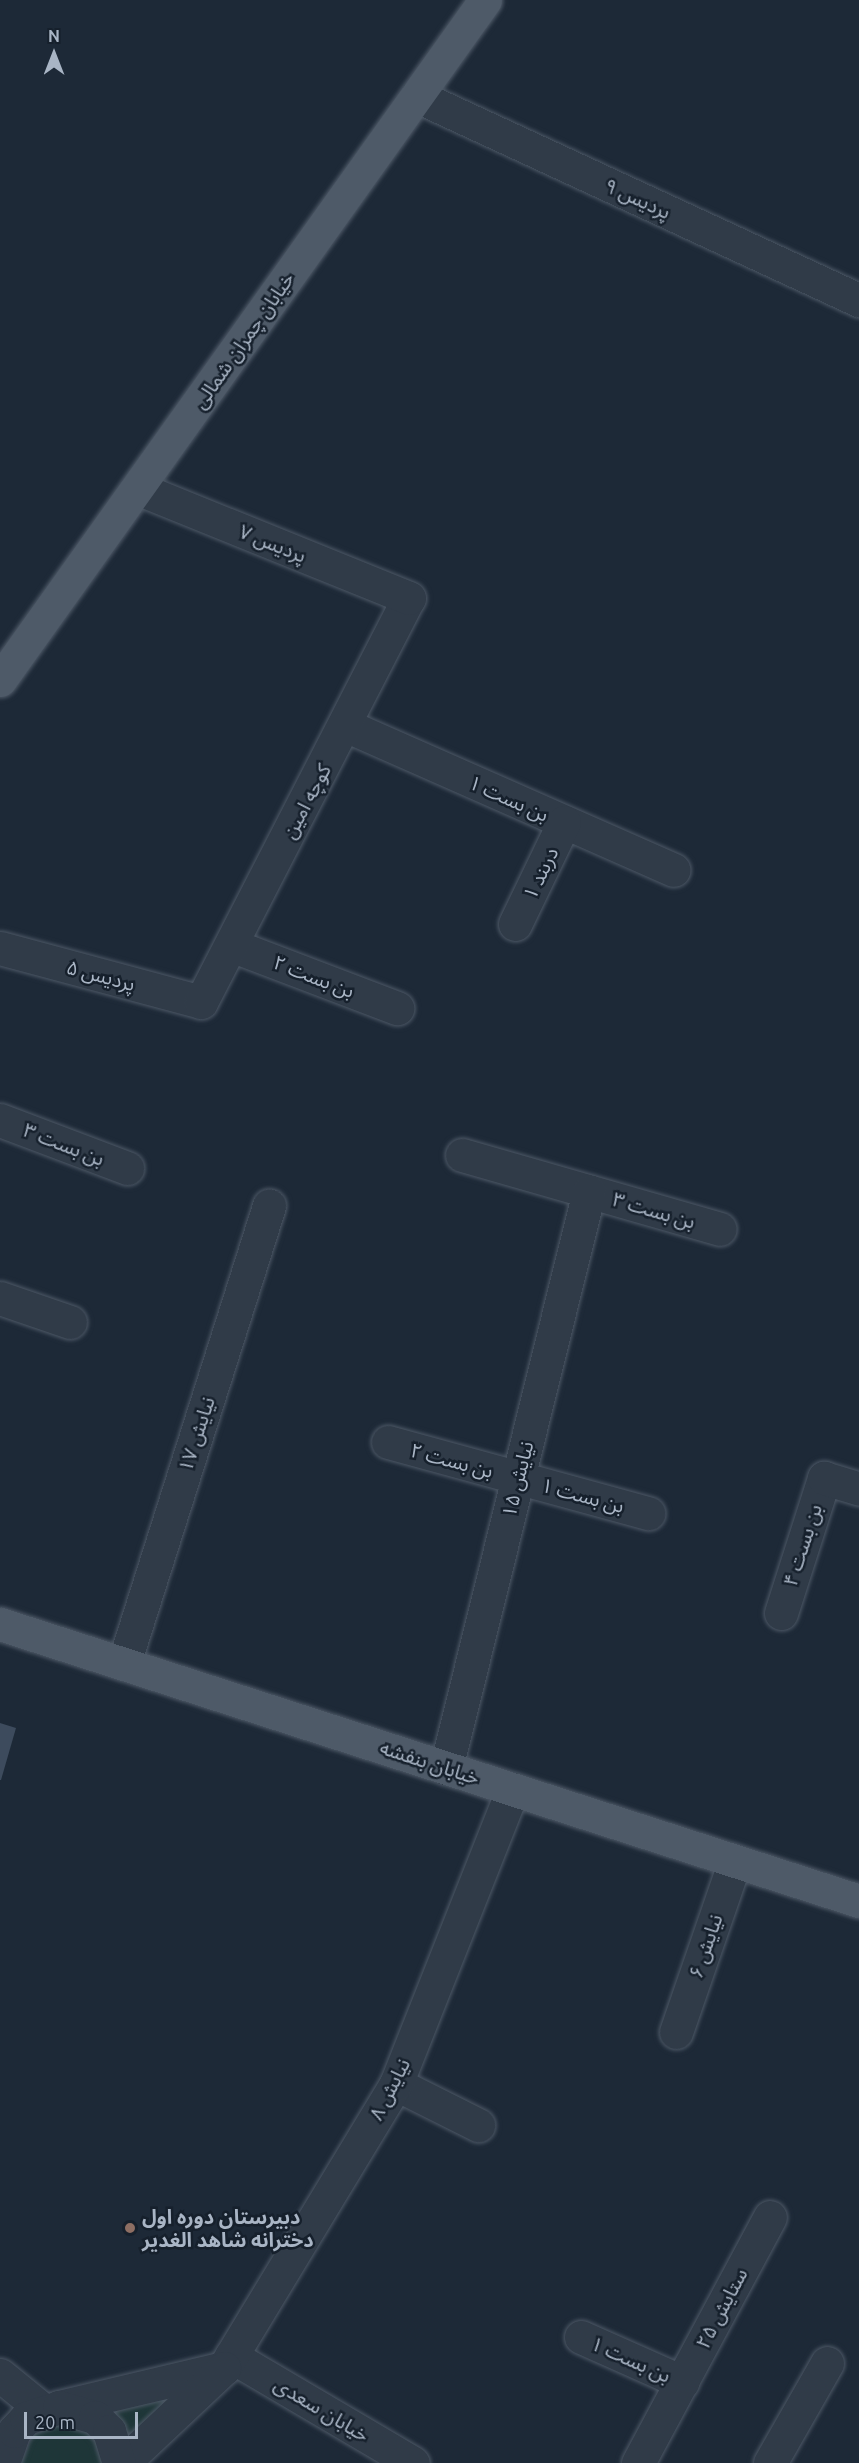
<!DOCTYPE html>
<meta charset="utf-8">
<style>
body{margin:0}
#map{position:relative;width:859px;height:2463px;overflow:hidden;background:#1d2937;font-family:Ubuntu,"Noto Sans Arabic",sans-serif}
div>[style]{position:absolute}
.green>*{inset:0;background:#1e3638}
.building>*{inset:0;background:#3d4b5d}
.roads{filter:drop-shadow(0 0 2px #4d5866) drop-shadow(0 0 2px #4d5866)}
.minor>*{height:33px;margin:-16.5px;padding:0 16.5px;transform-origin:16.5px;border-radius:16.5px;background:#303b48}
.major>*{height:33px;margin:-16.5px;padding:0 16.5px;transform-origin:16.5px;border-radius:16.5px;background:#4e5a68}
.dots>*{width:16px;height:16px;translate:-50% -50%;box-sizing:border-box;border:3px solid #16202c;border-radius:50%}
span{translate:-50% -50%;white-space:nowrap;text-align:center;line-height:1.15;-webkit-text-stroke:5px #16202c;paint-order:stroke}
.street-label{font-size:20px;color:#a9b5c5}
.poi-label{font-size:20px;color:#a9b5c5;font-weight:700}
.left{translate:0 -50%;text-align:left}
.north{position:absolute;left:24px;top:24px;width:60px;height:60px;-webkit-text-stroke:4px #16202c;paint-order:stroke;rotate:0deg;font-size:16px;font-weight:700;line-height:24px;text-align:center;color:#a9b5c5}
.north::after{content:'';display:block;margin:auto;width:21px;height:27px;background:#a9b5c5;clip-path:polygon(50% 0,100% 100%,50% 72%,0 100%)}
.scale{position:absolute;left:24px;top:2412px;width:114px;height:27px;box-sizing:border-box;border:3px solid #a9b5c5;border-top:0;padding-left:8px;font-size:18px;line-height:21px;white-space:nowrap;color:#a9b5c5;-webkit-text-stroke:4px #16202c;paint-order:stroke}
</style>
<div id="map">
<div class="green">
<i style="clip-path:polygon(183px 2391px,127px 2441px,102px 2411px)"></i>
<i style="clip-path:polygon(57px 2424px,83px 2428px,101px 2448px,103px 2463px,21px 2463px,33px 2435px)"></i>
</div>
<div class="building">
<i style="clip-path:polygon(0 1723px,16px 1728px,1px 1780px,0 1780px)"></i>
</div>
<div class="roads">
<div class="minor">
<i style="left:417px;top:96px;width:487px;rotate:24.8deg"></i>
<i style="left:345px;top:725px;width:359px;rotate:23.8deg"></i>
<i style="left:515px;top:924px;width:113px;rotate:-64.3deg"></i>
<i style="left:231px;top:945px;width:178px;rotate:20.8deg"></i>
<i style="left:0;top:948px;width:208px;rotate:15deg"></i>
<i style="left:201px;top:1002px;width:454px;rotate:-62.8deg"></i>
<i style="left:409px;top:598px;width:293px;rotate:-158deg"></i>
<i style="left:0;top:1120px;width:136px;rotate:20.7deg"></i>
<i style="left:462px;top:1155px;width:268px;rotate:16deg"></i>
<i style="left:0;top:1298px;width:74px;rotate:18.9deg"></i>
<i style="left:388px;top:1442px;width:270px;rotate:15.3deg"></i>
<i style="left:781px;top:1613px;width:142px;rotate:-72.3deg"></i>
<i style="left:824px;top:1478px;width:37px;rotate:17deg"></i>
<i style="left:124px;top:1663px;width:480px;rotate:-72.4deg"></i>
<i style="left:446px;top:1768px;width:594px;rotate:-76.08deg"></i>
<i style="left:676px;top:2032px;width:181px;rotate:-71deg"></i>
<i style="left:396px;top:2084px;width:92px;rotate:26.6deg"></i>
<i style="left:581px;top:2337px;width:111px;rotate:24deg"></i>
<i style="left:231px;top:2356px;width:211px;rotate:30.5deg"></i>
<i style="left:224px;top:2368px;width:332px;rotate:-58.8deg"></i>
<i style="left:396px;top:2084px;width:317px;rotate:-68.4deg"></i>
<i style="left:0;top:2375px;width:55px;rotate:39.1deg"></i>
<i style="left:59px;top:2407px;width:170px;rotate:-13.3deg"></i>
<i style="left:224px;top:2368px;width:139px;rotate:136.8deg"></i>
<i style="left:3px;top:2463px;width:34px;rotate:-71deg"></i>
<i style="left:14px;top:2431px;width:18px;rotate:-47deg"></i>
<i style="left:26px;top:2418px;width:35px;rotate:-18deg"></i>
<i style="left:59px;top:2407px;width:37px;rotate:16deg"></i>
<i style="left:95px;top:2417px;width:20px;rotate:45deg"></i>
<i style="left:109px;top:2431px;width:34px;rotate:73deg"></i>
<i style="left:638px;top:2463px;width:279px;rotate:-61.8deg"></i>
<i style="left:770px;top:2463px;width:115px;rotate:-60.3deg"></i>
</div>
<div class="major">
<i style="left:0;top:680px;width:835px;rotate:-54.5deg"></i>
<i style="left:0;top:1624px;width:903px;rotate:17.87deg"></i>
</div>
</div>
<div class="dots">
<i style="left:130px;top:2228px;background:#8d6e63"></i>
</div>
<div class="street-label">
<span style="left:638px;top:198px;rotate:25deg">پردیس ۹</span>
<span style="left:243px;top:340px;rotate:-55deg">خیابان چمران شمالی</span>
<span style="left:273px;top:543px;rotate:22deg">پردیس ۷</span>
<span style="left:509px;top:798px;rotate:24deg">بن بست ۱</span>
<span style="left:306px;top:801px;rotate:-62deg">کوچه امین</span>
<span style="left:540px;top:873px;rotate:-64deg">دربند ۱</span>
<span style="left:101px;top:975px;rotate:15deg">پردیس ۵</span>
<span style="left:314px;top:976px;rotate:21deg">بن بست ۲</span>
<span style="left:64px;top:1144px;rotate:21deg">بن بست ۳</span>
<span style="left:654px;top:1210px;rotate:16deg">بن بست ۳</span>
<span style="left:196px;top:1434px;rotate:-72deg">نیایش ۱۷</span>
<span style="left:452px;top:1460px;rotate:15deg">بن بست ۲</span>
<span style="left:517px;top:1479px;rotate:-76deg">نیایش ۱۵</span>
<span style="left:583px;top:1495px;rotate:15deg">بن بست ۱</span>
<span style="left:802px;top:1545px;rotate:-72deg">بن بست ۴</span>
<span style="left:430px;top:1762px;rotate:18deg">خیابان بنفشه</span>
<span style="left:705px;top:1946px;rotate:-71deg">نیایش ۶</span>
<span style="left:389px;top:2089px;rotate:-63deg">نیایش ۸</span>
<span style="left:721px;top:2308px;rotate:-62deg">ستایش ۲۵</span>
<span style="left:631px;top:2359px;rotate:24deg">بن بست ۱</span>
<span style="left:322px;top:2409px;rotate:31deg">خیابان سعدی</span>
</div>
<div class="poi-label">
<span class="left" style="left:142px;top:2228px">دبیرستان دوره اول<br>دخترانه شاهد الغدیر</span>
</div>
<div class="north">N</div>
<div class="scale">20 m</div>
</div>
